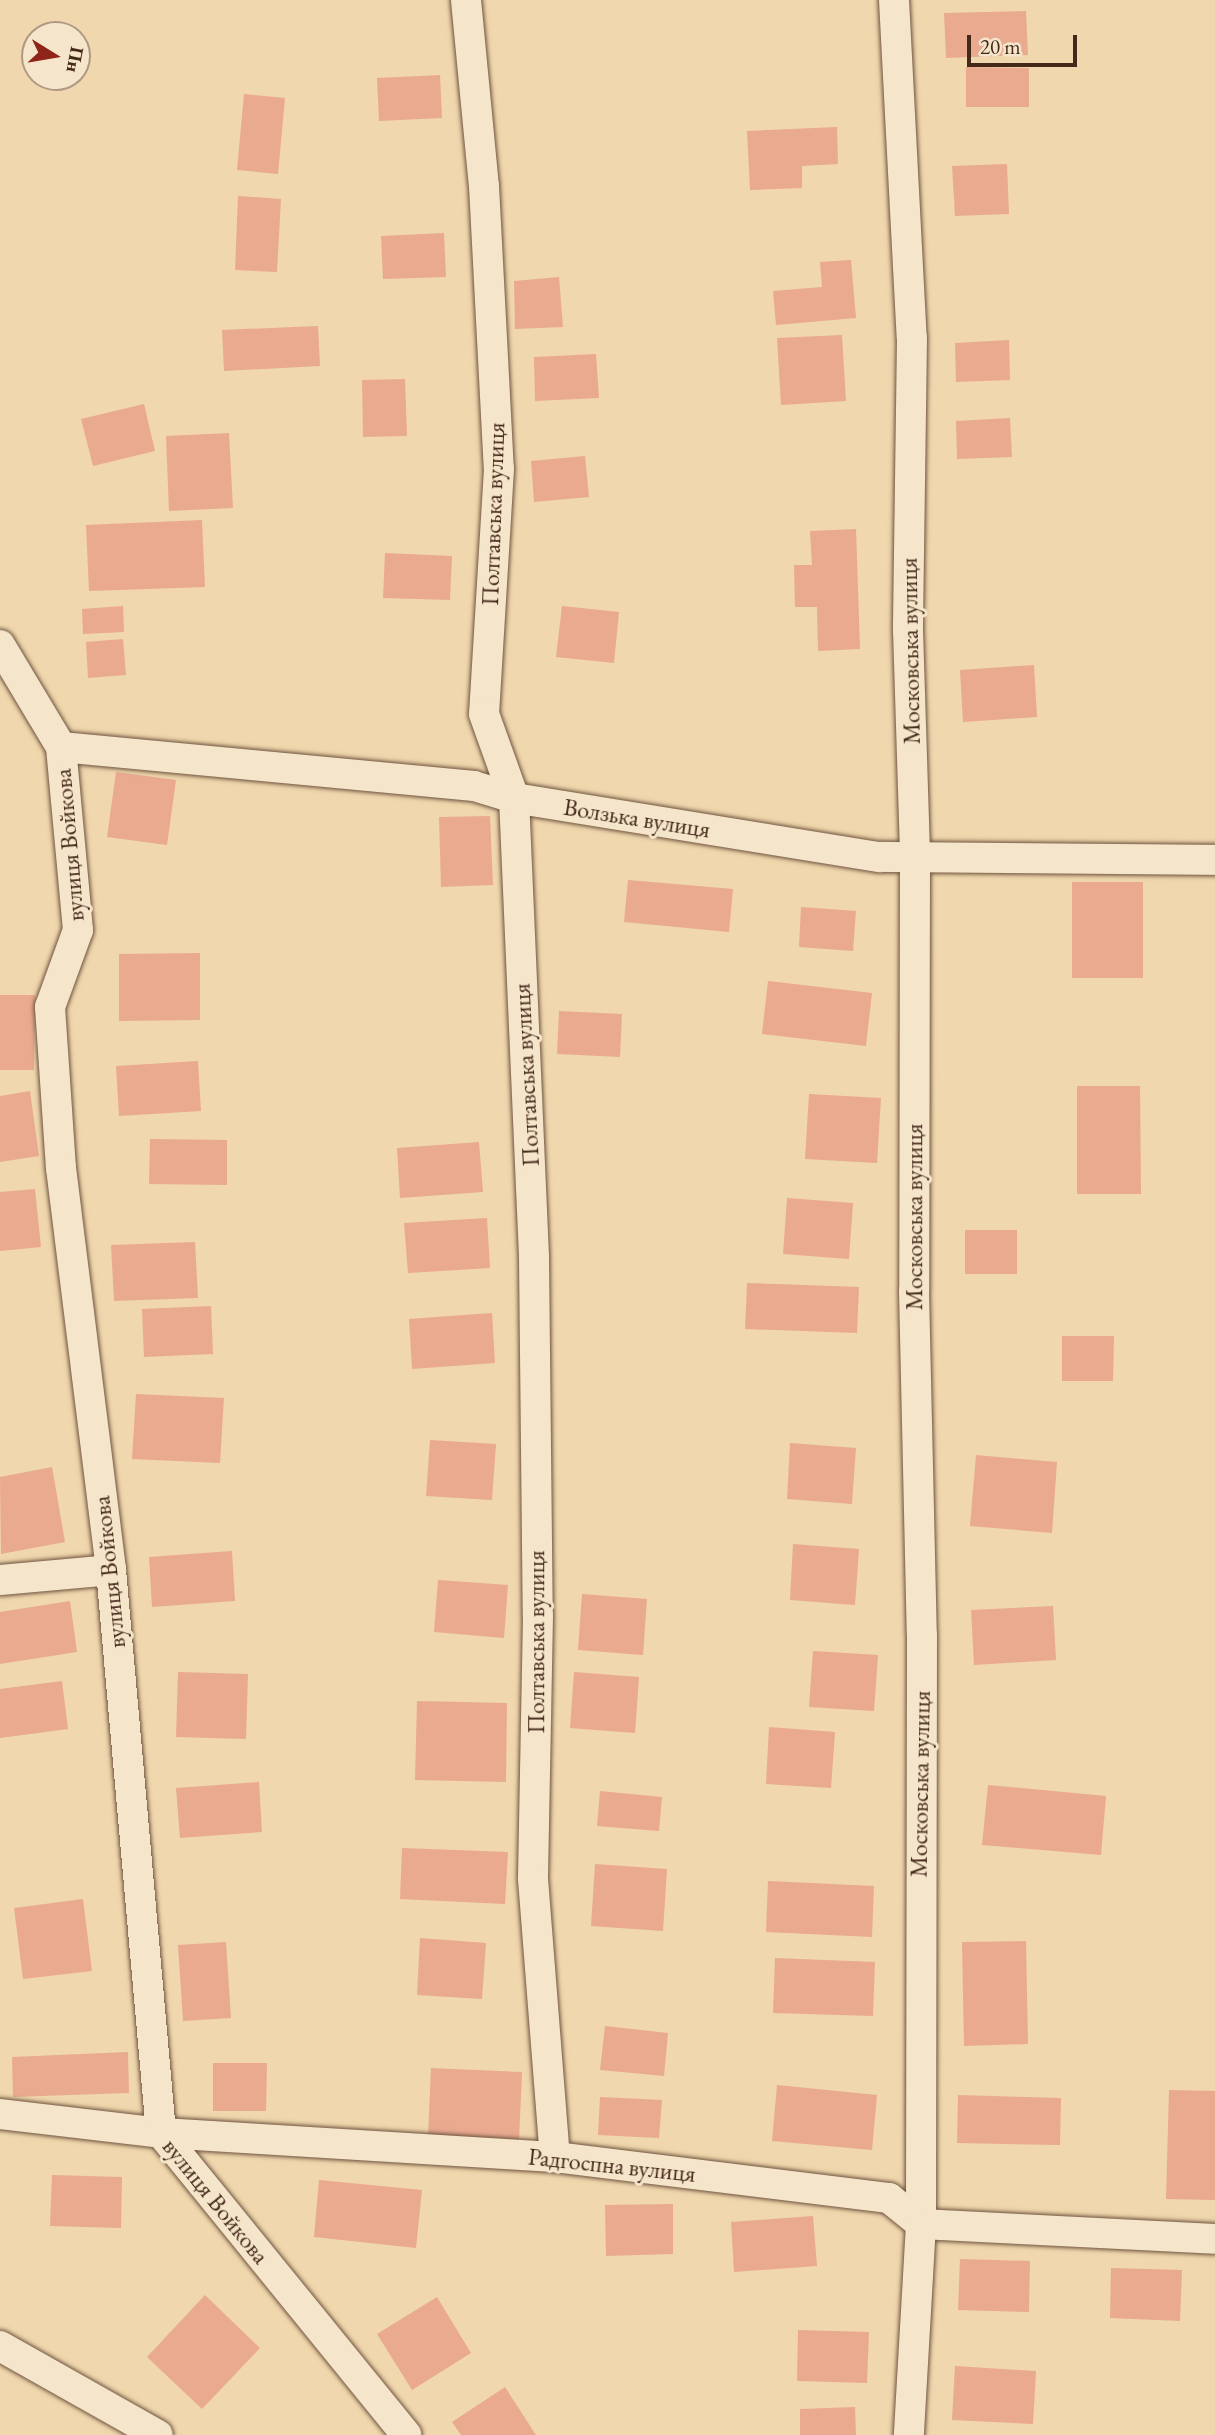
<!DOCTYPE html>
<meta charset="utf-8">
<style>
body{margin:0}
#map{position:relative;width:1215px;height:2435px;overflow:hidden;background:#f0d7ad;font-family:"EB Garamond",serif}
div>[style]{position:absolute}
.building>*{inset:0;background:#e9aa90}
.roads{filter:drop-shadow(0 0 2px #6f543f) drop-shadow(0 0 2px #6f543f)}
.minor>*{height:30px;margin:-15px;padding:0 15px;transform-origin:15px;border-radius:15px;background:#f5e5ca}
span{translate:-50% -50%;white-space:nowrap;text-align:center;line-height:1.15;-webkit-text-stroke:6px #f5e5ca;paint-order:stroke}
.street-label{font-size:24px;color:#44291a}
.north{position:absolute;left:21px;top:21px;width:70px;height:70px;box-sizing:border-box;background:#f5e5ca;border:2px solid #ae9a84;border-radius:50%;rotate:101deg;font-size:19px;font-weight:700;line-height:28px;text-align:center;color:#44291a}
.north::after{content:'';display:block;margin:auto;width:24px;height:32px;background:#8f2418;clip-path:polygon(50% 0,100% 100%,50% 72%,0 100%)}
.scale{position:absolute;left:967px;top:35px;width:110px;height:32px;box-sizing:border-box;border:4px solid #44291a;border-top:0;padding-left:9px;font-size:21px;line-height:24px;white-space:nowrap;color:#44291a;-webkit-text-stroke:5px #f5e5ca;paint-order:stroke}
</style>
<div id="map">
<div class="building">
<i style="clip-path:polygon(1026px 11px,1028px 55px,946px 58px,944px 13px)"></i>
<i style="clip-path:polygon(966px 67px,1029px 68px,1029px 107px,966px 107px)"></i>
<i style="clip-path:polygon(440px 75px,442px 118px,379px 121px,377px 78px)"></i>
<i style="clip-path:polygon(244px 94px,285px 98px,278px 174px,237px 170px)"></i>
<i style="clip-path:polygon(837px 127px,838px 164px,802px 166px,802px 188px,750px 190px,747px 131px)"></i>
<i style="clip-path:polygon(1007px 164px,1009px 214px,955px 216px,952px 166px)"></i>
<i style="clip-path:polygon(238px 196px,281px 199px,277px 272px,235px 270px)"></i>
<i style="clip-path:polygon(444px 233px,446px 277px,383px 279px,381px 236px)"></i>
<i style="clip-path:polygon(851px 260px,856px 318px,776px 325px,773px 291px,822px 287px,820px 262px)"></i>
<i style="clip-path:polygon(559px 277px,563px 327px,515px 329px,514px 281px)"></i>
<i style="clip-path:polygon(318px 326px,320px 366px,224px 371px,222px 330px)"></i>
<i style="clip-path:polygon(842px 335px,846px 401px,781px 405px,777px 338px)"></i>
<i style="clip-path:polygon(1009px 340px,1010px 380px,956px 382px,955px 343px)"></i>
<i style="clip-path:polygon(596px 354px,599px 398px,535px 401px,534px 357px)"></i>
<i style="clip-path:polygon(405px 379px,407px 436px,363px 437px,362px 380px)"></i>
<i style="clip-path:polygon(144px 404px,155px 451px,93px 466px,81px 419px)"></i>
<i style="clip-path:polygon(1010px 418px,1012px 457px,957px 459px,956px 421px)"></i>
<i style="clip-path:polygon(229px 433px,233px 508px,169px 511px,166px 436px)"></i>
<i style="clip-path:polygon(585px 456px,589px 497px,534px 502px,531px 461px)"></i>
<i style="clip-path:polygon(202px 520px,205px 587px,89px 591px,86px 525px)"></i>
<i style="clip-path:polygon(856px 529px,860px 649px,818px 651px,817px 607px,795px 607px,794px 565px,812px 565px,810px 531px)"></i>
<i style="clip-path:polygon(385px 553px,452px 556px,450px 600px,383px 598px)"></i>
<i style="clip-path:polygon(123px 606px,124px 632px,83px 634px,82px 609px)"></i>
<i style="clip-path:polygon(562px 606px,619px 612px,614px 663px,556px 657px)"></i>
<i style="clip-path:polygon(123px 639px,126px 675px,88px 678px,86px 642px)"></i>
<i style="clip-path:polygon(1034px 665px,1037px 717px,963px 722px,960px 670px)"></i>
<i style="clip-path:polygon(116px 772px,176px 780px,167px 845px,107px 837px)"></i>
<i style="clip-path:polygon(490px 816px,493px 885px,441px 887px,439px 817px)"></i>
<i style="clip-path:polygon(628px 880px,733px 889px,729px 932px,624px 922px)"></i>
<i style="clip-path:polygon(1072px 882px,1143px 882px,1143px 978px,1072px 978px)"></i>
<i style="clip-path:polygon(801px 907px,856px 911px,853px 951px,799px 947px)"></i>
<i style="clip-path:polygon(200px 953px,200px 1020px,119px 1021px,119px 954px)"></i>
<i style="clip-path:polygon(768px 981px,872px 993px,866px 1046px,762px 1034px)"></i>
<i style="clip-path:polygon(0 995px,35px 995px,34px 1070px,0 1070px)"></i>
<i style="clip-path:polygon(559px 1011px,622px 1014px,620px 1057px,557px 1054px)"></i>
<i style="clip-path:polygon(198px 1061px,201px 1111px,119px 1116px,116px 1066px)"></i>
<i style="clip-path:polygon(1077px 1086px,1140px 1086px,1141px 1194px,1077px 1194px)"></i>
<i style="clip-path:polygon(30px 1091px,39px 1156px,0 1162px,0 1096px)"></i>
<i style="clip-path:polygon(809px 1094px,881px 1098px,877px 1163px,805px 1159px)"></i>
<i style="clip-path:polygon(150px 1139px,227px 1140px,227px 1185px,149px 1184px)"></i>
<i style="clip-path:polygon(479px 1142px,483px 1192px,400px 1198px,397px 1148px)"></i>
<i style="clip-path:polygon(35px 1189px,41px 1247px,0 1251px,0 1192px)"></i>
<i style="clip-path:polygon(787px 1198px,853px 1203px,849px 1259px,783px 1254px)"></i>
<i style="clip-path:polygon(487px 1218px,490px 1268px,408px 1273px,404px 1223px)"></i>
<i style="clip-path:polygon(965px 1230px,1017px 1230px,1017px 1274px,965px 1274px)"></i>
<i style="clip-path:polygon(195px 1242px,198px 1298px,114px 1301px,111px 1245px)"></i>
<i style="clip-path:polygon(747px 1283px,859px 1287px,857px 1333px,745px 1329px)"></i>
<i style="clip-path:polygon(211px 1306px,213px 1354px,144px 1357px,142px 1309px)"></i>
<i style="clip-path:polygon(492px 1313px,495px 1363px,412px 1369px,409px 1319px)"></i>
<i style="clip-path:polygon(1062px 1336px,1114px 1336px,1113px 1381px,1062px 1381px)"></i>
<i style="clip-path:polygon(136px 1394px,224px 1398px,220px 1463px,132px 1459px)"></i>
<i style="clip-path:polygon(430px 1440px,496px 1444px,492px 1500px,426px 1496px)"></i>
<i style="clip-path:polygon(790px 1443px,856px 1448px,852px 1504px,787px 1499px)"></i>
<i style="clip-path:polygon(976px 1455px,1057px 1462px,1052px 1533px,970px 1526px)"></i>
<i style="clip-path:polygon(52px 1467px,65px 1542px,1px 1554px,0 1477px)"></i>
<i style="clip-path:polygon(793px 1544px,859px 1549px,855px 1605px,790px 1600px)"></i>
<i style="clip-path:polygon(232px 1551px,235px 1601px,152px 1607px,149px 1557px)"></i>
<i style="clip-path:polygon(438px 1580px,508px 1585px,504px 1638px,434px 1632px)"></i>
<i style="clip-path:polygon(582px 1594px,647px 1599px,643px 1655px,578px 1650px)"></i>
<i style="clip-path:polygon(70px 1601px,77px 1652px,0 1664px,0 1612px)"></i>
<i style="clip-path:polygon(1053px 1606px,1056px 1660px,974px 1665px,971px 1610px)"></i>
<i style="clip-path:polygon(813px 1651px,878px 1655px,874px 1711px,809px 1707px)"></i>
<i style="clip-path:polygon(178px 1672px,248px 1674px,246px 1739px,176px 1737px)"></i>
<i style="clip-path:polygon(574px 1672px,639px 1677px,635px 1733px,570px 1728px)"></i>
<i style="clip-path:polygon(62px 1681px,68px 1729px,0 1738px,0 1689px)"></i>
<i style="clip-path:polygon(417px 1701px,507px 1703px,506px 1782px,415px 1780px)"></i>
<i style="clip-path:polygon(769px 1727px,835px 1732px,831px 1788px,766px 1784px)"></i>
<i style="clip-path:polygon(259px 1782px,262px 1832px,180px 1838px,176px 1788px)"></i>
<i style="clip-path:polygon(988px 1785px,1106px 1796px,1101px 1855px,982px 1845px)"></i>
<i style="clip-path:polygon(600px 1791px,662px 1797px,659px 1831px,597px 1826px)"></i>
<i style="clip-path:polygon(402px 1848px,508px 1852px,505px 1904px,400px 1899px)"></i>
<i style="clip-path:polygon(595px 1864px,667px 1869px,663px 1931px,591px 1926px)"></i>
<i style="clip-path:polygon(768px 1881px,874px 1886px,872px 1937px,766px 1932px)"></i>
<i style="clip-path:polygon(83px 1899px,92px 1971px,23px 1979px,14px 1908px)"></i>
<i style="clip-path:polygon(420px 1938px,486px 1943px,482px 1999px,417px 1995px)"></i>
<i style="clip-path:polygon(1026px 1941px,1028px 2044px,964px 2046px,962px 1942px)"></i>
<i style="clip-path:polygon(226px 1942px,231px 2018px,183px 2021px,178px 1945px)"></i>
<i style="clip-path:polygon(775px 1958px,875px 1962px,873px 2016px,773px 2013px)"></i>
<i style="clip-path:polygon(605px 2026px,668px 2033px,664px 2076px,600px 2070px)"></i>
<i style="clip-path:polygon(128px 2052px,129px 2093px,13px 2097px,12px 2057px)"></i>
<i style="clip-path:polygon(213px 2063px,267px 2063px,266px 2111px,213px 2111px)"></i>
<i style="clip-path:polygon(431px 2068px,522px 2072px,519px 2140px,428px 2136px)"></i>
<i style="clip-path:polygon(777px 2085px,877px 2095px,872px 2150px,772px 2141px)"></i>
<i style="clip-path:polygon(1169px 2090px,1215px 2091px,1215px 2200px,1166px 2199px)"></i>
<i style="clip-path:polygon(958px 2095px,1061px 2098px,1060px 2145px,957px 2143px)"></i>
<i style="clip-path:polygon(600px 2097px,662px 2100px,659px 2138px,598px 2135px)"></i>
<i style="clip-path:polygon(52px 2175px,122px 2177px,121px 2228px,50px 2226px)"></i>
<i style="clip-path:polygon(319px 2180px,422px 2190px,416px 2248px,314px 2237px)"></i>
<i style="clip-path:polygon(673px 2204px,673px 2254px,606px 2256px,605px 2205px)"></i>
<i style="clip-path:polygon(813px 2216px,817px 2266px,734px 2272px,731px 2222px)"></i>
<i style="clip-path:polygon(960px 2259px,1030px 2261px,1029px 2312px,958px 2310px)"></i>
<i style="clip-path:polygon(1111px 2268px,1182px 2270px,1180px 2321px,1110px 2318px)"></i>
<i style="clip-path:polygon(205px 2295px,260px 2348px,202px 2409px,147px 2357px)"></i>
<i style="clip-path:polygon(437px 2297px,471px 2353px,412px 2390px,377px 2334px)"></i>
<i style="clip-path:polygon(798px 2330px,869px 2332px,867px 2383px,797px 2381px)"></i>
<i style="clip-path:polygon(955px 2366px,1036px 2371px,1033px 2424px,952px 2420px)"></i>
<i style="clip-path:polygon(505px 2387px,536px 2435px,461px 2435px,452px 2422px)"></i>
<i style="clip-path:polygon(855px 2407px,856px 2435px,800px 2435px,800px 2409px)"></i>
</div>
<div class="roads">
<div class="minor">
<i style="left:466px;top:0;width:187px;rotate:84.5deg"></i>
<i style="left:484px;top:186px;width:283px;rotate:87deg"></i>
<i style="left:499px;top:469px;width:245px;rotate:93.5deg"></i>
<i style="left:484px;top:714px;width:89px;rotate:70.3deg"></i>
<i style="left:514px;top:798px;width:459px;rotate:87.5deg"></i>
<i style="left:534px;top:1257px;width:359px;rotate:89.4deg"></i>
<i style="left:538px;top:1616px;width:263px;rotate:91.1deg"></i>
<i style="left:533px;top:1879px;width:279px;rotate:85.5deg"></i>
<i style="left:894px;top:0;width:338px;rotate:87deg"></i>
<i style="left:912px;top:338px;width:292px;rotate:90.8deg"></i>
<i style="left:908px;top:630px;width:227px;rotate:88.2deg"></i>
<i style="left:915px;top:857px;width:434px;rotate:90.1deg"></i>
<i style="left:914px;top:1291px;width:344px;rotate:88.7deg"></i>
<i style="left:922px;top:1635px;width:589px;rotate:90.1deg"></i>
<i style="left:921px;top:2224px;width:211px;rotate:93.3deg"></i>
<i style="left:0;top:645px;width:119px;rotate:59.1deg"></i>
<i style="left:61px;top:747px;width:184px;rotate:84.7deg"></i>
<i style="left:78px;top:930px;width:82px;rotate:110deg"></i>
<i style="left:50px;top:1007px;width:161px;rotate:86.1deg"></i>
<i style="left:61px;top:1168px;width:405px;rotate:82.9deg"></i>
<i style="left:111px;top:1570px;width:565px;rotate:84.92deg"></i>
<i style="left:161px;top:2133px;width:389px;rotate:50.9deg"></i>
<i style="left:61px;top:747px;width:415px;rotate:5.4deg"></i>
<i style="left:474px;top:786px;width:42px;rotate:16.7deg"></i>
<i style="left:514px;top:798px;width:371px;rotate:9.2deg"></i>
<i style="left:880px;top:857px;width:335px;rotate:0.5deg"></i>
<i style="left:0;top:1580px;width:111px;rotate:-5.1deg"></i>
<i style="left:0;top:2114px;width:162px;rotate:6.7deg"></i>
<i style="left:161px;top:2133px;width:395px;rotate:3.5deg"></i>
<i style="left:555px;top:2157px;width:337px;rotate:7deg"></i>
<i style="left:889px;top:2198px;width:41px;rotate:39.1deg"></i>
<i style="left:921px;top:2224px;width:294px;rotate:2.9deg"></i>
<i style="left:0;top:2346px;width:181px;rotate:29.4deg"></i>
</div>
</div>
<div class="street-label">
<span style="left:493px;top:514px;rotate:-88deg">Полтавська вулиця</span>
<span style="left:910px;top:651px;rotate:-91deg">Московська вулиця</span>
<span style="left:637px;top:818px;rotate:9deg">Волзька вулиця</span>
<span style="left:69px;top:845px;rotate:-95deg">вулиця Войкова</span>
<span style="left:526px;top:1075px;rotate:-93deg">Полтавська вулиця</span>
<span style="left:914px;top:1217px;rotate:-90deg">Московська вулиця</span>
<span style="left:109px;top:1572px;rotate:-96deg">вулиця Войкова</span>
<span style="left:536px;top:1642px;rotate:-90deg">Полтавська вулиця</span>
<span style="left:920px;top:1784px;rotate:-89deg">Московська вулиця</span>
<span style="left:612px;top:2165px;rotate:6deg">Радгоспна вулиця</span>
<span style="left:216px;top:2201px;rotate:51deg">вулиця Войкова</span>
</div>
<div class="north">Пн</div>
<div class="scale">20 m</div>
</div>
